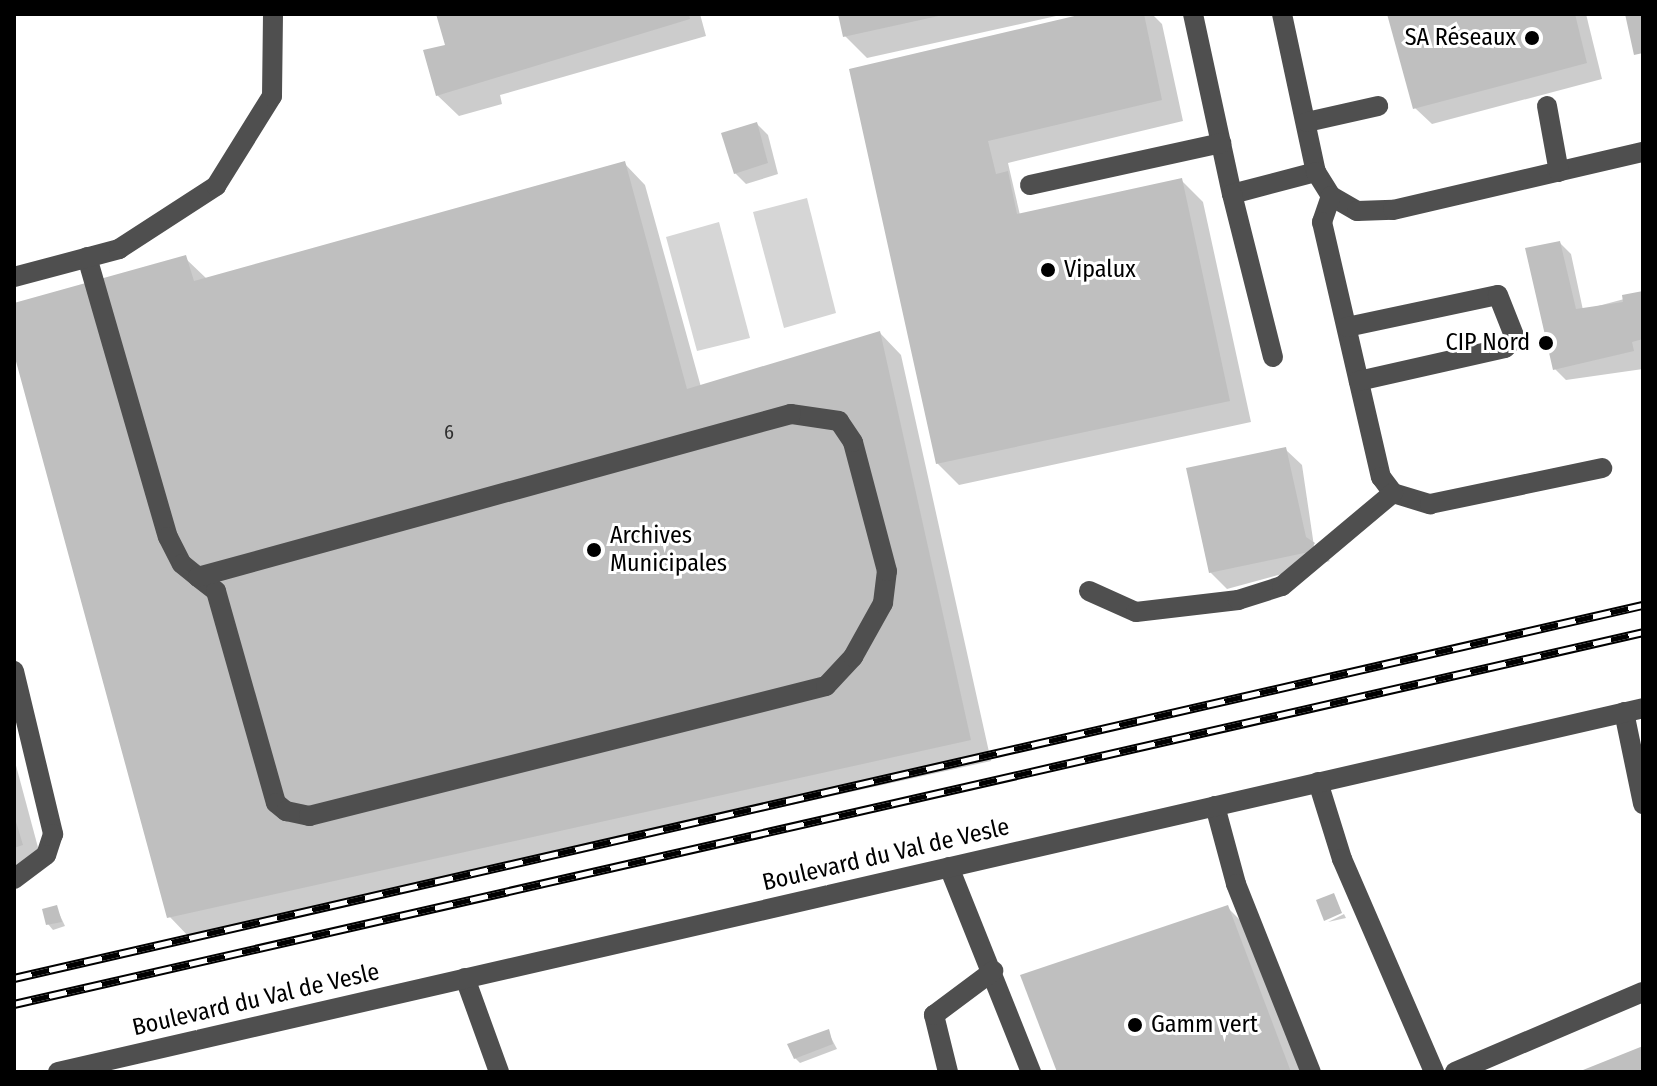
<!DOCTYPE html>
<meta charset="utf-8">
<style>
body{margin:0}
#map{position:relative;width:1657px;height:1086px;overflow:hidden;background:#fff;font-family:"Fira Sans Condensed",sans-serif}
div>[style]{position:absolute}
.green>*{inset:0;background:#d6d6d6}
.shadow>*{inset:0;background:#0003}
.building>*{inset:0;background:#bfbfbf}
.minor>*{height:20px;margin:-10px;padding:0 10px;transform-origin:10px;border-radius:10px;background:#4f4f4f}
.rail>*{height:9px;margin-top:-4.5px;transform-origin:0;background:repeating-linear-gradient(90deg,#fff 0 18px,#000 0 36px);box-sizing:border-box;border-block:2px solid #000}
.dots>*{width:22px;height:22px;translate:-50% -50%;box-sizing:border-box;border:4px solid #fff;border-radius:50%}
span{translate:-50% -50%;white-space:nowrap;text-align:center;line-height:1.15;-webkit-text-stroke:6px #fff;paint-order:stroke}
.number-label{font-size:20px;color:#303030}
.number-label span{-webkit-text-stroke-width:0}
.poi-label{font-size:24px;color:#000}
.right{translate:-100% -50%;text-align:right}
.left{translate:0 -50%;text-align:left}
.street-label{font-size:24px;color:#000}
.frame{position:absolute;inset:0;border:16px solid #000;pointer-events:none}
</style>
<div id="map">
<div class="green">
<i style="clip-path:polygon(807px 198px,836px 313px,784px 328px,753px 212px)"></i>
<i style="clip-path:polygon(719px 222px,750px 338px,697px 351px,666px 237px)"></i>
</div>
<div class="shadow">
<i style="clip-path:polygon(438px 14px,700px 14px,706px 36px,500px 95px,502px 104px,459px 116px,437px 95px,448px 46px)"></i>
<i style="clip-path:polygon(840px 14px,1065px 14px,867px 58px,845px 36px)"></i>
<i style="clip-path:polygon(1092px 14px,1152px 14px,1162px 24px,1183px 121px,1008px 163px,1020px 215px,1181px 180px,1203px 202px,1251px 422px,959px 485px,937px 463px,851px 70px)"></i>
<i style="clip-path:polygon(1390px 14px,1586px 14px,1602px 79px,1432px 124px,1415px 108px)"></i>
<i style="clip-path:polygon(757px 124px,768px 135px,778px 174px,746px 184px,735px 173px)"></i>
<i style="clip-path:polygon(624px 163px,645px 185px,701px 387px,880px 333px,901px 355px,991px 761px,190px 938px,169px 916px,14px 346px,14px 305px,185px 258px,207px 279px)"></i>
<i style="clip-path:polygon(1560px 243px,1571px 254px,1583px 310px,1643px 294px,1643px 369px,1566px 380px,1555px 369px)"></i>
<i style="clip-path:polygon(1285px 449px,1302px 465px,1314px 546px,1330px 561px,1227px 589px,1210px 572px)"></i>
<i style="clip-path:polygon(14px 758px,43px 866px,14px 874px)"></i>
<i style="clip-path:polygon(56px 907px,65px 926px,53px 930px,48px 924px)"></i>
<i style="clip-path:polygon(1228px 908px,1249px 929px,1303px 1072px,1059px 1072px)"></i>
<i style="clip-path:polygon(1344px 914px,1346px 918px,1328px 922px)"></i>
<i style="clip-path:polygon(828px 1032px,837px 1049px,800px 1063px,795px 1058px)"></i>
</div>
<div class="building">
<i style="clip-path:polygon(436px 14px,689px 14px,690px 19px,436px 96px,423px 50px,445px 45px)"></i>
<i style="clip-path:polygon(838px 14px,943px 14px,943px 15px,843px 37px)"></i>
<i style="clip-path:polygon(1083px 14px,1144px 14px,1162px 100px,988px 141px,996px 174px,1008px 171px,1017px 214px,1182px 178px,1230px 401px,936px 464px,849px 69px)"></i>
<i style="clip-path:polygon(1387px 14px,1575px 14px,1587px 63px,1413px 109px)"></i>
<i style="clip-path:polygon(1625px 14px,1643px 14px,1643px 53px,1634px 55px)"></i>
<i style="clip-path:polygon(757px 122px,768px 163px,734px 174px,721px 133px)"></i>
<i style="clip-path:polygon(625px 161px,687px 389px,880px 331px,971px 740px,167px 918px,14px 354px,14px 303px,186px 255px,194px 281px)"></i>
<i style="clip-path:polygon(1560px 241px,1576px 309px,1623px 302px,1622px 295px,1643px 291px,1643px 339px,1632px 342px,1634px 351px,1553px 370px,1525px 248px)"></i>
<i style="clip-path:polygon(1286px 447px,1306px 537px,1315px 543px,1309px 552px,1209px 573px,1186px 468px)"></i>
<i style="clip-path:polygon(14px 815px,23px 845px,14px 848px)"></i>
<i style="clip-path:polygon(1334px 893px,1342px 913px,1324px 921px,1316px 900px)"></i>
<i style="clip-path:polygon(57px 905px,62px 922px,46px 925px,42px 909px)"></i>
<i style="clip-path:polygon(1228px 905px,1291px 1072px,1057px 1072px,1020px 975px)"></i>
<i style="clip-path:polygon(829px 1029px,833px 1044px,794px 1059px,787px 1044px)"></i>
<i style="clip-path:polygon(1643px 1046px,1643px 1072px,1578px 1072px)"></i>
</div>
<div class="minor">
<i style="left:1193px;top:14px;width:184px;rotate:77.8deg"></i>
<i style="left:1232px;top:194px;width:87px;rotate:-14.7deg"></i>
<i style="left:1282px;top:14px;width:162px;rotate:77.9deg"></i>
<i style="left:1316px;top:172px;width:28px;rotate:58deg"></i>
<i style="left:1331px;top:196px;width:30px;rotate:30deg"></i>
<i style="left:1357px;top:211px;width:36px;rotate:-2deg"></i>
<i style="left:1393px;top:210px;width:257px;rotate:-13.1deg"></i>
<i style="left:1547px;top:106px;width:67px;rotate:79.7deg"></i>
<i style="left:1307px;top:122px;width:73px;rotate:-12.7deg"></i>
<i style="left:1030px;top:185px;width:196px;rotate:-12.4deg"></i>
<i style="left:1232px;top:194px;width:168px;rotate:75.9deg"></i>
<i style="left:1331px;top:196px;width:28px;rotate:109deg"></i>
<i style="left:1322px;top:222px;width:262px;rotate:77deg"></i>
<i style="left:1381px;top:477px;width:20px;rotate:53deg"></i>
<i style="left:1393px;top:493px;width:39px;rotate:17deg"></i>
<i style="left:1430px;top:504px;width:176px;rotate:-11.8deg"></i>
<i style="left:87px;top:257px;width:291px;rotate:73.9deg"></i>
<i style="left:168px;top:537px;width:30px;rotate:63deg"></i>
<i style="left:182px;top:564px;width:21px;rotate:39deg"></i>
<i style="left:198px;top:577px;width:23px;rotate:38deg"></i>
<i style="left:216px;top:591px;width:220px;rotate:74.2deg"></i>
<i style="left:276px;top:803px;width:13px;rotate:39deg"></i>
<i style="left:286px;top:811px;width:24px;rotate:12deg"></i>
<i style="left:309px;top:816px;width:533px;rotate:-14.11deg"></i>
<i style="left:826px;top:686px;width:40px;rotate:-47deg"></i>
<i style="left:853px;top:657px;width:62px;rotate:-60.9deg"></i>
<i style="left:883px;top:603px;width:32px;rotate:-83deg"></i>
<i style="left:887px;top:571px;width:133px;rotate:-104.8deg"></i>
<i style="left:853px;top:442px;width:25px;rotate:-124deg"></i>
<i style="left:839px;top:421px;width:49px;rotate:-171.7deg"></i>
<i style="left:791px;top:414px;width:615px;rotate:164.63deg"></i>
<i style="left:14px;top:277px;width:109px;rotate:-14.9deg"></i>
<i style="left:119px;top:249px;width:116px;rotate:-33deg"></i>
<i style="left:216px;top:186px;width:106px;rotate:-58.1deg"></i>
<i style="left:272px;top:96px;width:82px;rotate:-89.3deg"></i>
<i style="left:1347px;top:327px;width:154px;rotate:-12deg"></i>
<i style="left:1498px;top:295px;width:46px;rotate:68.4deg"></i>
<i style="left:1515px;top:338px;width:14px;rotate:135deg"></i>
<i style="left:1505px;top:348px;width:150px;rotate:167.3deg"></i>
<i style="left:1089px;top:591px;width:51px;rotate:24.1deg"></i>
<i style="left:1136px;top:612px;width:103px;rotate:-6.7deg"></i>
<i style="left:1238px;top:600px;width:46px;rotate:-17.7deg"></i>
<i style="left:1282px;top:586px;width:145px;rotate:-40deg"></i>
<i style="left:14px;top:671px;width:168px;rotate:76.5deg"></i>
<i style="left:53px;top:834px;width:22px;rotate:108deg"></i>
<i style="left:46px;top:855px;width:40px;rotate:143deg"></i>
<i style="left:1624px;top:712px;width:94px;rotate:78.3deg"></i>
<i style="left:1318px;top:782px;width:81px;rotate:72.7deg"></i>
<i style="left:1342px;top:859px;width:232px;rotate:66.6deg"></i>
<i style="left:1215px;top:806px;width:81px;rotate:74.9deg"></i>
<i style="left:1236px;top:884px;width:202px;rotate:68.3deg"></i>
<i style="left:949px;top:867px;width:221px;rotate:68.2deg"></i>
<i style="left:465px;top:978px;width:100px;rotate:70.1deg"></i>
<i style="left:58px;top:1072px;width:1626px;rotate:-12.93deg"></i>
<i style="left:948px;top:1072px;width:59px;rotate:-103.8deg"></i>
<i style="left:934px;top:1015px;width:74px;rotate:-36.7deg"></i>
<i style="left:1455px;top:1072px;width:204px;rotate:-23.1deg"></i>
</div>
<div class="rail">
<i style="left:14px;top:978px;width:1671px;rotate:-12.9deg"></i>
<i style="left:14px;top:1004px;width:1671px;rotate:-12.86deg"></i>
</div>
<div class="dots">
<i style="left:1532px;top:38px;background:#000"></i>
<i style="left:1048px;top:270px;background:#000"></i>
<i style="left:1546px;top:343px;background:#000"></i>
<i style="left:594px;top:550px;background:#000"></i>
<i style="left:1135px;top:1025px;background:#000"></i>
</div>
<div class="number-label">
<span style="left:449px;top:432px">6</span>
</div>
<div class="poi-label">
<span class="right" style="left:1516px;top:38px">SA Réseaux</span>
<span class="left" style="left:1064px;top:270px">Vipalux</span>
<span class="right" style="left:1530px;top:343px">CIP Nord</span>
<span class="left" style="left:610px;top:550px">Archives<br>Municipales</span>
<span class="left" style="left:1151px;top:1025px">Gamm vert</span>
</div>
<div class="street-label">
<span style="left:886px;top:855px;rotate:-13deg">Boulevard du Val de Vesle</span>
<span style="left:256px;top:1000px;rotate:-13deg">Boulevard du Val de Vesle</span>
</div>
<div class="frame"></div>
</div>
